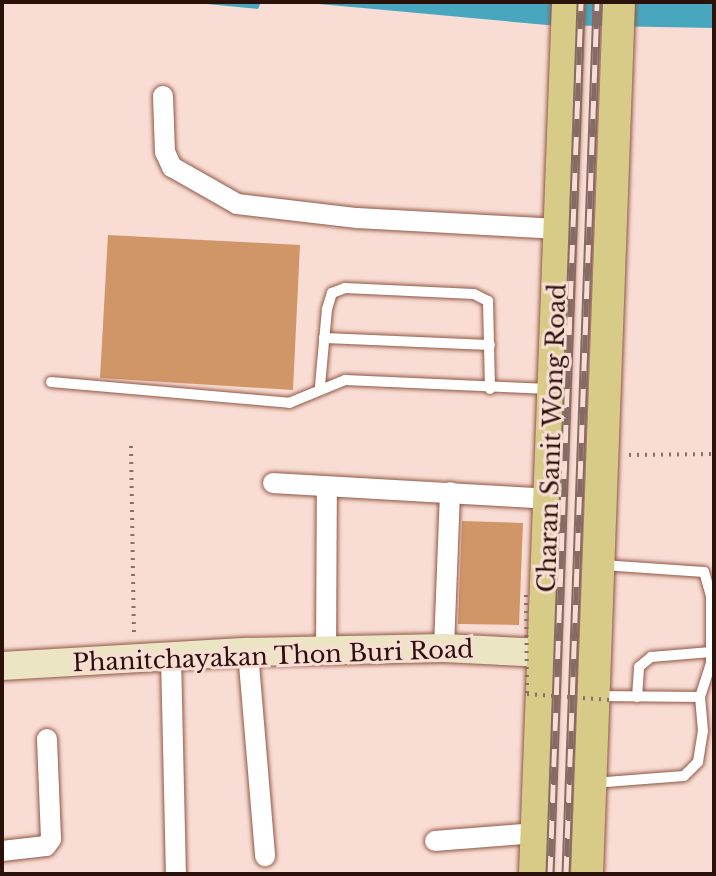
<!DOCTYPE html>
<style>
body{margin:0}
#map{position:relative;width:716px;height:876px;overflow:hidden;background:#f9ddd4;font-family:"Libre Baskerville",serif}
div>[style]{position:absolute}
.water>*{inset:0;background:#49a6bf}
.building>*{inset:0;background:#d19667}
.path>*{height:4px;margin-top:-2px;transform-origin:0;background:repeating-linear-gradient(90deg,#896f68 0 2px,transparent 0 8px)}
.roads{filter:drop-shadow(0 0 2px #915643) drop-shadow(0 0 2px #915643)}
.service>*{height:10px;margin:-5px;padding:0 5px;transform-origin:5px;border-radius:5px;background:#fff}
.minor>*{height:20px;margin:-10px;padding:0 10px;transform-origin:10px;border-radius:10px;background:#fff}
.secondary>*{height:28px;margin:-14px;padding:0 14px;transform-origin:14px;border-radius:14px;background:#ebe5c3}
.primary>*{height:32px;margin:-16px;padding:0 16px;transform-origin:16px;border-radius:16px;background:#d7cb87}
.rail>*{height:9px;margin-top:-4.5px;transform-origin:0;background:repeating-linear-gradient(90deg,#f9ddd4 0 18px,#856b64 0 36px);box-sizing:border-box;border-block:2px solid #856b64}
.path-bridge>*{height:4px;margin-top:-2px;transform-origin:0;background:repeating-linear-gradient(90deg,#896f68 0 2px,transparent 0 8px)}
span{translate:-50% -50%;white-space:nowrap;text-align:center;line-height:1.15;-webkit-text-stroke:6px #f9ddd4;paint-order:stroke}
.street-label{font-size:24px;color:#2a120b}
.frame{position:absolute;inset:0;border:4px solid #2a120b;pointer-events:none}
</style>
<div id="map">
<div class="water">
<i style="clip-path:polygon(186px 2px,261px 2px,258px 9px)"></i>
<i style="clip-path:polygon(297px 2px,714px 2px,714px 28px,547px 25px)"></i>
</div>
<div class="building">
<i style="clip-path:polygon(108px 235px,300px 245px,293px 390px,100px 378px)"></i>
<i style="clip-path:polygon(462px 521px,523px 523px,519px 625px,458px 624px)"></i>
</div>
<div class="path">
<i style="left:131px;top:446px;width:187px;rotate:89.1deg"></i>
<i style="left:629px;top:455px;width:85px;rotate:-0.7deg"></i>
</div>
<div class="roads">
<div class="service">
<i style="left:324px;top:338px;width:166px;rotate:2.4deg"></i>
<i style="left:51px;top:382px;width:239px;rotate:5deg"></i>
<i style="left:289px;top:403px;width:61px;rotate:-22.3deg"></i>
<i style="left:345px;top:380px;width:204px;rotate:2.5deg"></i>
<i style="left:320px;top:386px;width:77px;rotate:-84.8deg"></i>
<i style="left:327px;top:309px;width:17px;rotate:-73deg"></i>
<i style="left:332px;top:293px;width:14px;rotate:-21deg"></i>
<i style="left:345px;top:288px;width:129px;rotate:2.7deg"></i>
<i style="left:474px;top:294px;width:16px;rotate:27deg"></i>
<i style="left:488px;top:301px;width:88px;rotate:88.7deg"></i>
<i style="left:598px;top:696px;width:102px;rotate:0.6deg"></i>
<i style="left:637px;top:697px;width:30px;rotate:-86deg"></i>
<i style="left:639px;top:667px;width:16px;rotate:-40deg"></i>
<i style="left:651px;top:657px;width:60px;rotate:-4.8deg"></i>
<i style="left:593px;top:783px;width:91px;rotate:-4.4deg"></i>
<i style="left:684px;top:776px;width:20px;rotate:-45deg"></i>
<i style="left:698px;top:762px;width:31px;rotate:-81deg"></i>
<i style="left:703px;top:731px;width:34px;rotate:-95deg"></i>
<i style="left:700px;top:697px;width:36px;rotate:-72deg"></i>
<i style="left:711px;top:663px;width:67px;rotate:-90deg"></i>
<i style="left:711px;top:596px;width:25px;rotate:-106deg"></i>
<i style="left:704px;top:572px;width:102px;rotate:-176.1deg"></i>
</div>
<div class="minor">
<i style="left:163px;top:96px;width:56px;rotate:88deg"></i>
<i style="left:165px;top:152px;width:17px;rotate:65deg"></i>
<i style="left:172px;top:167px;width:75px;rotate:29.6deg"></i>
<i style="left:237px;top:204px;width:121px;rotate:6.7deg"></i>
<i style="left:357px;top:218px;width:202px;rotate:3.1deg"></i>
<i style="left:273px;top:483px;width:278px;rotate:3.3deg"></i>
<i style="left:444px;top:648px;width:156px;rotate:-87.8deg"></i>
<i style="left:248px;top:652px;width:205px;rotate:85.2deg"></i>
<i style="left:326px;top:654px;width:167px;rotate:-89.7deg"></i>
<i style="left:171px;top:657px;width:217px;rotate:88.7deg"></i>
<i style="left:435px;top:841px;width:101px;rotate:-4.5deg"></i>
<i style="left:2px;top:851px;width:44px;rotate:-6.5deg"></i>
<i style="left:46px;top:846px;width:9px;rotate:-54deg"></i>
<i style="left:51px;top:839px;width:100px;rotate:-92.3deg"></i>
</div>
<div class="secondary">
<i style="left:2px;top:666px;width:246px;rotate:-3.3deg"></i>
<i style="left:248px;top:652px;width:196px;rotate:-1.2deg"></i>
<i style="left:444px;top:648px;width:100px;rotate:2.9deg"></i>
</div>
<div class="primary">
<i style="left:535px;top:874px;width:873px;rotate:-87.83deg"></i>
<i style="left:587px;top:874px;width:873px;rotate:-87.9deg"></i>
</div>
</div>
<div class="rail">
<i style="left:550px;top:874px;width:873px;rotate:-87.96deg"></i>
<i style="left:566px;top:874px;width:873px;rotate:-87.96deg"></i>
</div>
<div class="path-bridge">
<i style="left:526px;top:595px;width:99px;rotate:89.4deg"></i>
<i style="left:527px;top:694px;width:83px;rotate:4.1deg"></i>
</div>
<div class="street-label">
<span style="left:552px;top:438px;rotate:-88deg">Charan Sanit Wong Road</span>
<span style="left:273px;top:656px;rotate:-2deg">Phanitchayakan Thon Buri Road</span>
</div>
<div class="frame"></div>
</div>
